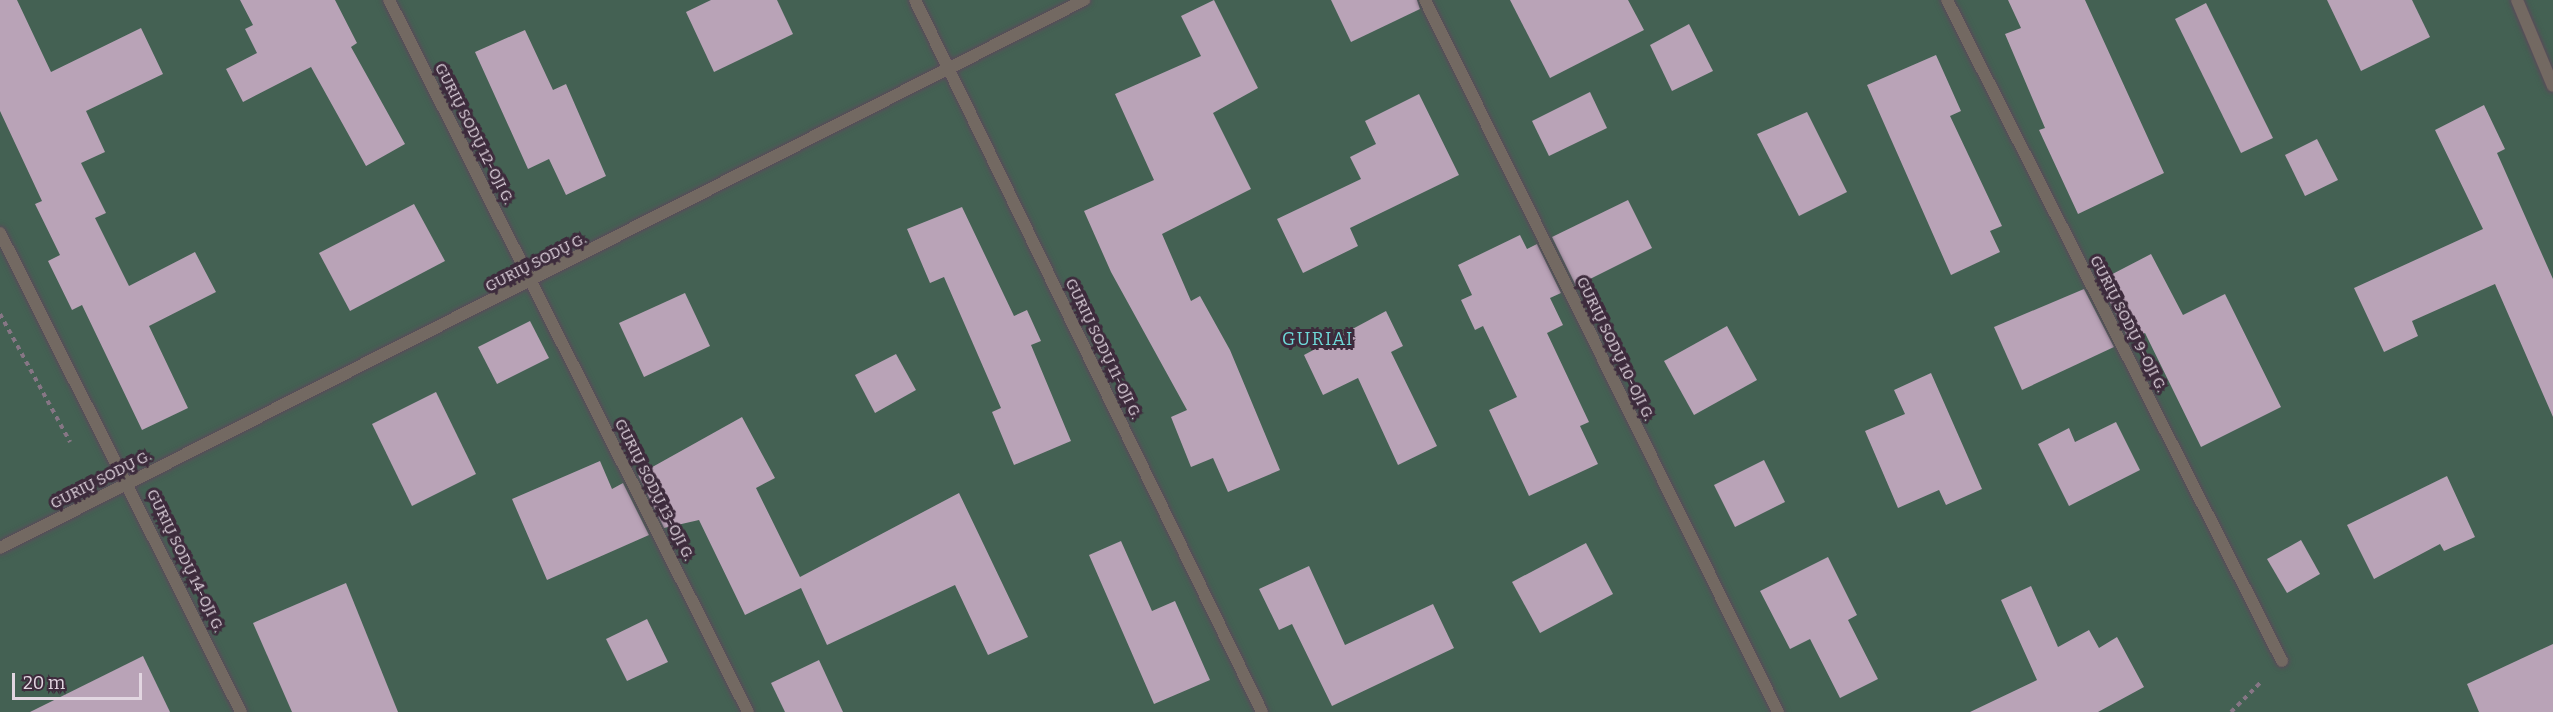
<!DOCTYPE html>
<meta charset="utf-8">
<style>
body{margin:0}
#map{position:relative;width:2553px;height:712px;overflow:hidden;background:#3d2b3c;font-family:Bitter,serif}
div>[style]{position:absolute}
.green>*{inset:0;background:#446153}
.building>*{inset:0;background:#b9a3b7}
.path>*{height:4px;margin-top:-2px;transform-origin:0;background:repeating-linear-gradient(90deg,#867685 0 4.5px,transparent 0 9px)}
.roads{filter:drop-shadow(0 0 2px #5b4a5a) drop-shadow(0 0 2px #5b4a5a)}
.street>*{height:12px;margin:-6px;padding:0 6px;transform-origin:6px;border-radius:6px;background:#736962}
span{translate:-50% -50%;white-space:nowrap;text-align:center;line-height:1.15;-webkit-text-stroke:6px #3d2b3c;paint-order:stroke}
.street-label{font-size:15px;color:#e2d6e1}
.quarter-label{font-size:18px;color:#6edad9;letter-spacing:1.5px}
.scale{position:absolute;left:12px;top:673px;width:130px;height:27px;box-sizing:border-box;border:3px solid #e2d6e1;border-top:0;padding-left:8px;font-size:18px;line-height:21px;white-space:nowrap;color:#e2d6e1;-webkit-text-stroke:4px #3d2b3c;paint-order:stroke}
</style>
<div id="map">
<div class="green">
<i style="clip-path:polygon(0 0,2553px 0,2553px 712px,0 712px)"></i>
</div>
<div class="building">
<i style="clip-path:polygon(0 0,17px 0,51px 72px,141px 28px,163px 74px,86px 111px,105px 152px,81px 163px,106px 213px,95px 218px,129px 286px,195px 252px,216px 292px,149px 326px,188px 408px,142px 430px,82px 305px,72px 310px,48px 261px,60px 255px,35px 204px,42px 201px,0 111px)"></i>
<i style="clip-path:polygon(240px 0,335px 0,357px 43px,351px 47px,405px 144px,366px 166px,311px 67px,243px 102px,226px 69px,257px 53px,245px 29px,253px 25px)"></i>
<i style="clip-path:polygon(711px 0,777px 0,793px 34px,714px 72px,686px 12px)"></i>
<i style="clip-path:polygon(1214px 0,1258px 88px,1213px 113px,1251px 189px,1162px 234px,1191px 301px,1200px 296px,1230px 350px,1280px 470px,1228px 492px,1213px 458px,1191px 467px,1171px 417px,1187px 410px,1111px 272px,1084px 211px,1154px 180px,1115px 94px,1201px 56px,1181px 16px)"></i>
<i style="clip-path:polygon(1331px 0,1417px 0,1420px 9px,1351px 42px)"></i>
<i style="clip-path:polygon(1510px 0,1628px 0,1644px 30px,1550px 78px)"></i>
<i style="clip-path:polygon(2008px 0,2085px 0,2164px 173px,2078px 214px,2039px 130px,2045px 128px,2005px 34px,2021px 28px)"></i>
<i style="clip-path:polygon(2327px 0,2412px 0,2430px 37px,2361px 71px)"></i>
<i style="clip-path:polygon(2206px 3px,2273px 138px,2241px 153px,2175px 19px)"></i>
<i style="clip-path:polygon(1689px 24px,1713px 71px,1672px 91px,1650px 45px)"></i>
<i style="clip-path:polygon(525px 30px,553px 90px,566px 84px,606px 176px,566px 195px,549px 159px,528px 169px,475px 52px)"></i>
<i style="clip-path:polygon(1936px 55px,1961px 111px,1950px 116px,2002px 226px,1990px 231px,2000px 252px,1951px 275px,1867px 85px)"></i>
<i style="clip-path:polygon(1590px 92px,1607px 128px,1549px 156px,1532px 121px)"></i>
<i style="clip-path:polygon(1419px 94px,1459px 175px,1350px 228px,1358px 246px,1303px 273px,1277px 219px,1361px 179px,1350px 157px,1376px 144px,1365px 121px)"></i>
<i style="clip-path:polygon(2484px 105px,2505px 149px,2497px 153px,2553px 279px,2553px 417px,2495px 284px,2412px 321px,2418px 336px,2384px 352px,2354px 288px,2483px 229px,2435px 130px)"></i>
<i style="clip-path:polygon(1807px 112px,1847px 192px,1799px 216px,1757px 134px)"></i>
<i style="clip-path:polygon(2317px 139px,2338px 180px,2305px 196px,2285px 155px)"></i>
<i style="clip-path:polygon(1628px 200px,1652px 248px,1576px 286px,1552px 237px)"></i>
<i style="clip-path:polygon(414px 204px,445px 261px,350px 311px,319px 253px)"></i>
<i style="clip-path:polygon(962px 207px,1014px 316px,1027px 310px,1041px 341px,1031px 345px,1071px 441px,1014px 465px,992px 412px,1001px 408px,944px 277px,930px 283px,907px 229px)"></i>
<i style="clip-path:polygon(1520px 235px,1527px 249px,1537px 244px,1561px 293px,1550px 298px,1563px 325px,1547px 333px,1589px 422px,1580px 426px,1598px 464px,1529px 496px,1489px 410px,1517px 397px,1483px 326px,1475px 330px,1461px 300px,1472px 295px,1458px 265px)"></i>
<i style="clip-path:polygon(2151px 254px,2183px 315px,2225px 294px,2281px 407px,2201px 447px,2145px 333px,2129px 340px,2099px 281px)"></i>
<i style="clip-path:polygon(2084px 289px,2114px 347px,2022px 390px,1994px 327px)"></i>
<i style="clip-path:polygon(685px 293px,710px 346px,644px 377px,619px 323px)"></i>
<i style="clip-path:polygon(1386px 311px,1403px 346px,1391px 352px,1437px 446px,1398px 465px,1358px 378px,1323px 395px,1304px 355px)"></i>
<i style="clip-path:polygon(530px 321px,549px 358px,497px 384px,478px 347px)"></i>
<i style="clip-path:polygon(1727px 326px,1757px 380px,1694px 415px,1664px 361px)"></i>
<i style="clip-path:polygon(896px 354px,916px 390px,875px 413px,855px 375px)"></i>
<i style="clip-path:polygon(1931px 373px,1982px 489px,1946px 505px,1939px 490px,1898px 508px,1865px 431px,1905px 414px,1894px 390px)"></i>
<i style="clip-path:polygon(436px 392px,476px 474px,412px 506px,372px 424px)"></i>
<i style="clip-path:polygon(742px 417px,775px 478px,756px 488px,800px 577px,959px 493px,1028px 637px,988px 655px,955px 585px,827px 645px,801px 588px,745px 615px,699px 520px,664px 528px,638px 475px)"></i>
<i style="clip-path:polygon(2116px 422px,2140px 470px,2069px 506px,2038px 444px,2069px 428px,2075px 442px)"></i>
<i style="clip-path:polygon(1764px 460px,1785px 502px,1735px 527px,1714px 485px)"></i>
<i style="clip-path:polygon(600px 461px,612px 489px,623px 483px,649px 535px,547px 580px,512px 499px)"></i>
<i style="clip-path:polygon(2447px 476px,2475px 537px,2444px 551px,2440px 544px,2374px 579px,2347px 525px)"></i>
<i style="clip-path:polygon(2301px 540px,2320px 574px,2287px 593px,2267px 559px)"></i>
<i style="clip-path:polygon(1121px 541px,1152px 611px,1175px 601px,1210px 680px,1154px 704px,1089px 555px)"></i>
<i style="clip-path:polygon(1586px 543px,1613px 594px,1540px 633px,1512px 582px)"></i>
<i style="clip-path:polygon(1828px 557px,1857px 615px,1848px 620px,1878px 679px,1840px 698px,1810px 639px,1790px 649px,1760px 591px)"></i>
<i style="clip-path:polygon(1309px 566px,1345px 645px,1433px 604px,1454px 648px,1332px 706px,1292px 624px,1279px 630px,1259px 589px)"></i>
<i style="clip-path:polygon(346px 583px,398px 712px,292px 712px,253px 623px)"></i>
<i style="clip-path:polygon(2031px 586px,2058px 647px,2089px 630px,2099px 648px,2117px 637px,2144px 687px,2098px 712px,1970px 712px,2037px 680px,2001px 600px)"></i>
<i style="clip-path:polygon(647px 619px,668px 662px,627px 681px,606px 639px)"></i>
<i style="clip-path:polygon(2553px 644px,2553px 712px,2479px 712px,2467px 684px)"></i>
<i style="clip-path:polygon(143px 656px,170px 712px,30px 712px)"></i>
<i style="clip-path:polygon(819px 660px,843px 712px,785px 712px,771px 683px)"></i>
</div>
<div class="path">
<i style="left:0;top:314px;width:146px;rotate:61.3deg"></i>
<i style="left:2231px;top:712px;width:44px;rotate:-45deg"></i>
</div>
<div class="roads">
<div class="street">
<i style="left:389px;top:0;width:797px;rotate:63.24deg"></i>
<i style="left:915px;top:0;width:792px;rotate:64.02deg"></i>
<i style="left:1425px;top:0;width:795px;rotate:63.63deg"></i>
<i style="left:1947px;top:0;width:741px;rotate:63.12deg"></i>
<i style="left:2517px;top:0;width:93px;rotate:67.3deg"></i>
<i style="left:0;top:233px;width:536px;rotate:63.29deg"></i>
<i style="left:0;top:548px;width:1215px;rotate:-26.82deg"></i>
</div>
</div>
<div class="street-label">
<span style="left:474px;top:134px;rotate:63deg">GURIŲ SODŲ 12-OJI G.</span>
<span style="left:536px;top:263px;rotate:-27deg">GURIŲ SODŲ G.</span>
<span style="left:2128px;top:324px;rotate:63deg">GURIŲ SODŲ 9-OJI G.</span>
<span style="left:1103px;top:349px;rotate:64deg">GURIŲ SODŲ 11-OJI G.</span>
<span style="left:1615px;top:349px;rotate:64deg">GURIŲ SODŲ 10-OJI G.</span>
<span style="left:101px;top:480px;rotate:-27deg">GURIŲ SODŲ G.</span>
<span style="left:654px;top:490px;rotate:63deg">GURIŲ SODŲ 13-OJI G.</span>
<span style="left:185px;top:561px;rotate:64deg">GURIŲ SODŲ 14-OJI G.</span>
</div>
<div class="quarter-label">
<span style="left:1318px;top:339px">GURIAI</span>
</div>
<div class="scale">20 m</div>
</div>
